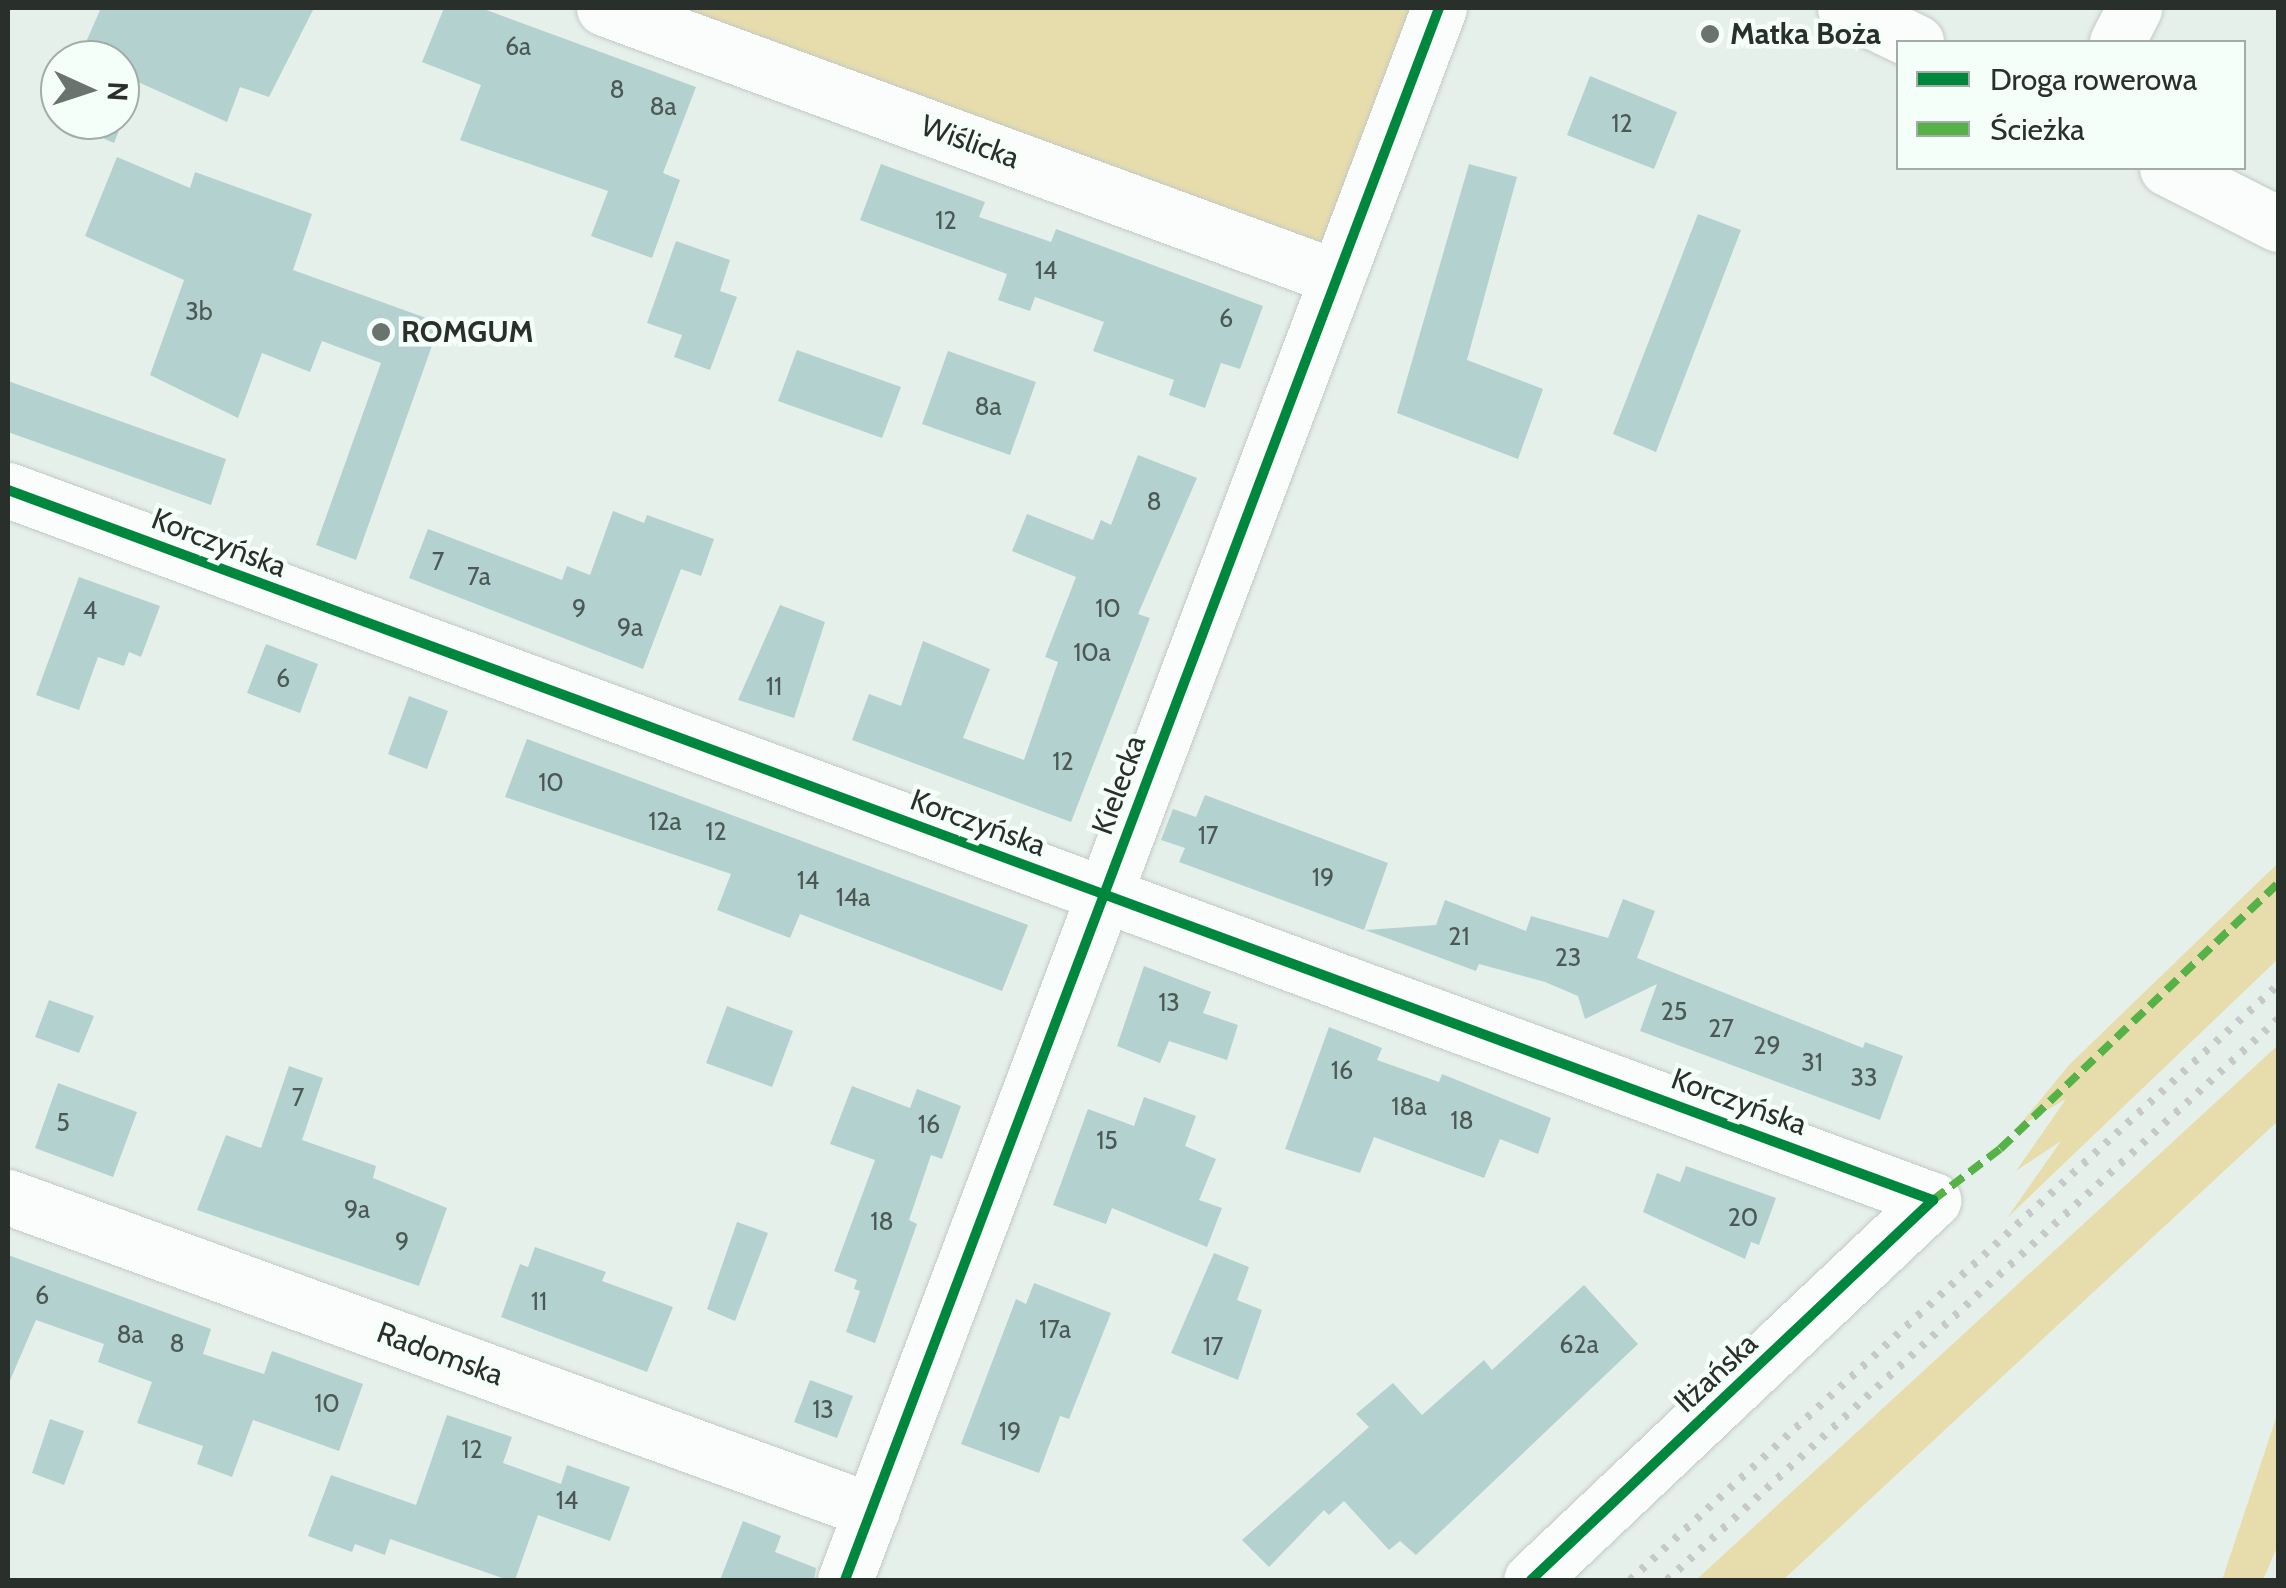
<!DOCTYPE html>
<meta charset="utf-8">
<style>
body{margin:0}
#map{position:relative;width:2286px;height:1588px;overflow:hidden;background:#e6f0eb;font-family:Cabin,sans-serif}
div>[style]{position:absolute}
.green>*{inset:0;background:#e7ddac}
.building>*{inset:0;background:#b3d1cf}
.roads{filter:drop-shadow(0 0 2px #c3cac6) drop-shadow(0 0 2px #c3cac6)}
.minor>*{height:55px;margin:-27.5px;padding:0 27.5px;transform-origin:27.5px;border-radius:27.5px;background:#fbfdfc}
.rail>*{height:8px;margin-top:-4px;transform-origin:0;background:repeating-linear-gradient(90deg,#c6c9c7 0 5px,transparent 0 15px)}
.quiet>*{height:8px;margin-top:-4px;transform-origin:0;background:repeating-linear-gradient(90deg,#56b246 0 15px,transparent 0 23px)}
.cycleway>*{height:10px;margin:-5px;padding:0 5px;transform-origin:5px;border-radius:5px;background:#00873e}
.dots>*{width:28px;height:28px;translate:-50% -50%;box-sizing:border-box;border:5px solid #f5fff9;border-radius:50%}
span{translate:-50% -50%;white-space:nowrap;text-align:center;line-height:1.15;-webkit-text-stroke:9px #f5fff9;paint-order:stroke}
.number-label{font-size:25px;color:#4c5854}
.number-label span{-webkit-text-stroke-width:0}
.poi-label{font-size:30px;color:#292f2b;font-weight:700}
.left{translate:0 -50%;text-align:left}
.street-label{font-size:30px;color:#292f2b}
.frame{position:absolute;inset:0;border:10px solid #292f2b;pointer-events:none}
.legend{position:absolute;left:1896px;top:40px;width:350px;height:130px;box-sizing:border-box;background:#f5fff9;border:2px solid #a3aca7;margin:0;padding:12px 18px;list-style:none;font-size:30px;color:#292f2b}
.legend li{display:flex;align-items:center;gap:20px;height:50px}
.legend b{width:50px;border:2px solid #a3aca7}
.north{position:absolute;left:40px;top:40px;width:100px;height:100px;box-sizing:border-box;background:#f5fff9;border:2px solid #a3aca7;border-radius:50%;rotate:93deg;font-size:28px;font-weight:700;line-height:40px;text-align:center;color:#292f2b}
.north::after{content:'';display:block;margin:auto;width:35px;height:45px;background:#6b736e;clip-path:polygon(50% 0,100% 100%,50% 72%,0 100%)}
</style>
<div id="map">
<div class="green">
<i style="clip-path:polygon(635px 8px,1421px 8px,1337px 229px,1315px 248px)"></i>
<i style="clip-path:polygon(2278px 863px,2278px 959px,2007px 1218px,2061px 1141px,2016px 1171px,2066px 1099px,2017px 1128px,2070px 1064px)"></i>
<i style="clip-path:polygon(2278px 1045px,2278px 1121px,1783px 1580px,1696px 1580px)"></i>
<i style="clip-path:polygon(2278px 1412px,2278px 1545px,2263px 1580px,2222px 1580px)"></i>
</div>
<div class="building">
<i style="clip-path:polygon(101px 8px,314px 8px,269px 97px,240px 87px,227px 122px,138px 82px,114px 143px,61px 120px,120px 120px,120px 60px,78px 60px)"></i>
<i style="clip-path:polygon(444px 8px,481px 8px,696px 87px,663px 173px,680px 180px,652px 258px,591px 236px,608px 191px,460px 140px,481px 85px,422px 62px)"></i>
<i style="clip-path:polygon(1590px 76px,1677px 112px,1654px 169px,1567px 135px)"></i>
<i style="clip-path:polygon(117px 157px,190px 188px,195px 172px,312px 214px,293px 270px,440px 323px,356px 560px,316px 545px,381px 363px,322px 341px,310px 372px,262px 353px,238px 418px,150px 375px,184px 280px,85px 236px)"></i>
<i style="clip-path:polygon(881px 164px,985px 202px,979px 217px,1051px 242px,1056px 229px,1263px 306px,1240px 369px,1221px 363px,1205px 408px,1169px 395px,1174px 380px,1093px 351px,1104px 322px,1035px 297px,1030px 311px,998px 300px,1007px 274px,860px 220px)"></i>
<i style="clip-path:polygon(1469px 164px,1517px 177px,1467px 360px,1543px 389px,1518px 459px,1397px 413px)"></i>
<i style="clip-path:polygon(1698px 214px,1741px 230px,1656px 452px,1613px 434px)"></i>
<i style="clip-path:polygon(676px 241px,730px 260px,720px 291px,737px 297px,710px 370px,674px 357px,682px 335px,647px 323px)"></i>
<i style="clip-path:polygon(797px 350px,901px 387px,882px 438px,778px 401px)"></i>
<i style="clip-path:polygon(948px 351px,1036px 382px,1010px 455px,922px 424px)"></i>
<i style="clip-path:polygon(8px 381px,226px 459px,211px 505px,8px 432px)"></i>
<i style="clip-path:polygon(1138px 455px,1197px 478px,1138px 614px,1150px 618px,1071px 822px,852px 740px,869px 694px,901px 706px,923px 641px,990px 669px,963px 738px,1024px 760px,1058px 662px,1045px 657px,1076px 577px,1012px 551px,1027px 514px,1093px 540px,1101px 520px,1111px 525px)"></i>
<i style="clip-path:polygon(613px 511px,644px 523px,647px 515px,714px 539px,701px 576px,681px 569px,643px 669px,409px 578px,428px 529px,562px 580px,567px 566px,590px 575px)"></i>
<i style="clip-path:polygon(79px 577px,160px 606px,141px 657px,129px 652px,124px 666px,98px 657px,79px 710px,36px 695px)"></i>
<i style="clip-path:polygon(780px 605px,825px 622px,794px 718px,738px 700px)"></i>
<i style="clip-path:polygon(266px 644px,318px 664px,300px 713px,247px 693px)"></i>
<i style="clip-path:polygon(409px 696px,448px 711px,427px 769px,388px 754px)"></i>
<i style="clip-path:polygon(527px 739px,1028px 925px,1002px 991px,800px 914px,790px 938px,717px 910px,731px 874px,505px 797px)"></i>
<i style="clip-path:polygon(1205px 795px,1388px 863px,1364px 930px,1179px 862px,1185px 848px,1161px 840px,1173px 809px,1196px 817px)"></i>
<i style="clip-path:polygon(1623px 899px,1655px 911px,1637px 958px,1863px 1048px,1865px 1042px,1903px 1056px,1880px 1120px,1640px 1031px,1657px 984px,1585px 1019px,1578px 996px,1545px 982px,1479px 964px,1476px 971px,1365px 930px,1436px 925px,1445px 900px,1526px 931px,1531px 916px,1608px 938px)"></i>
<i style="clip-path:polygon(1144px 966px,1211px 992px,1203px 1013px,1238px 1025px,1227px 1060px,1169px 1041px,1160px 1063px,1117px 1046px)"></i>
<i style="clip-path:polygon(49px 1000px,94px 1016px,79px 1053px,35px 1037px)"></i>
<i style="clip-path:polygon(727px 1006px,793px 1031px,772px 1087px,706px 1063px)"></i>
<i style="clip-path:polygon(1329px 1027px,1382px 1048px,1377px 1060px,1439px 1082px,1442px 1074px,1551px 1118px,1538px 1154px,1500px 1139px,1484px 1178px,1374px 1137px,1360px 1173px,1285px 1149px)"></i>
<i style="clip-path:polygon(289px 1066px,323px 1078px,302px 1140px,376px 1166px,373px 1178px,447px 1208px,419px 1286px,197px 1210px,226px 1135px,261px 1148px)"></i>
<i style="clip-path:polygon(58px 1083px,137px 1112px,113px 1177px,35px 1148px)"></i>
<i style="clip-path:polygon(852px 1086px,910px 1108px,917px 1089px,961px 1106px,942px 1159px,931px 1155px,909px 1220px,917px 1224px,875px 1343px,846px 1332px,860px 1291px,854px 1289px,857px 1280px,834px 1271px,875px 1160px,830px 1144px)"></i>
<i style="clip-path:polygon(1144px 1097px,1196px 1116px,1185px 1146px,1216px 1159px,1199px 1200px,1222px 1208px,1207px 1247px,1112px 1208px,1106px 1224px,1053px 1205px,1088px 1109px,1134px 1126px)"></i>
<i style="clip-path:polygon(1686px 1166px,1776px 1198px,1759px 1245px,1751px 1242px,1745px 1259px,1643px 1212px,1657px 1173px,1680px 1182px)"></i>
<i style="clip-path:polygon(737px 1222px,768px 1233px,735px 1321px,707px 1309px)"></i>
<i style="clip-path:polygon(535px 1247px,606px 1272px,602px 1281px,673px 1307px,647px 1372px,501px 1317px,520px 1264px,528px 1267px)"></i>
<i style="clip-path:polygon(1214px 1253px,1249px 1267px,1237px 1300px,1262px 1310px,1238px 1380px,1171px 1353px)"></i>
<i style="clip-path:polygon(8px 1255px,211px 1329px,203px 1354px,264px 1374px,272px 1351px,363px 1384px,339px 1451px,253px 1420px,232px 1477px,197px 1464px,203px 1446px,137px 1423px,152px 1382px,98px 1362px,104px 1344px,36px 1320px,8px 1385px)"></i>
<i style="clip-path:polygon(1034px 1283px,1111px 1313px,1069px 1419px,1060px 1416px,1039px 1473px,961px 1444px,1016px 1299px,1026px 1304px)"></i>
<i style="clip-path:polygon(1584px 1285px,1638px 1344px,1416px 1555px,1400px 1541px,1389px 1550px,1344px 1501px,1329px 1515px,1324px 1510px,1269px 1567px,1242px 1540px,1369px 1427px,1356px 1414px,1393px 1383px,1422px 1415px,1484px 1360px,1492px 1370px)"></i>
<i style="clip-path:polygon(810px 1380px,853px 1396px,837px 1438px,794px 1422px)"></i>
<i style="clip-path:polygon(447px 1415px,512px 1437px,503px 1463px,561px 1484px,567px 1465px,630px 1487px,610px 1541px,538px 1515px,515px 1580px,508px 1580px,390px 1539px,385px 1555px,355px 1544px,352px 1552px,308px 1536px,331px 1475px,416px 1505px)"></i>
<i style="clip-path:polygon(50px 1419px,84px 1431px,64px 1485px,32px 1473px)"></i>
<i style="clip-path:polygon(743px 1521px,781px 1536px,775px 1552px,816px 1568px,814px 1580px,720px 1580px)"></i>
</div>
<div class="roads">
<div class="minor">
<i style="left:604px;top:8px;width:780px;rotate:20.18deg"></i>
<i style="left:1845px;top:8px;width:79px;rotate:25.6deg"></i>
<i style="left:2117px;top:42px;width:38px;rotate:-63deg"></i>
<i style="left:2167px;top:168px;width:124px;rotate:26.8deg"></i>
<i style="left:8px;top:490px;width:2052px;rotate:20.25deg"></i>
<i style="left:1933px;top:1200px;width:553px;rotate:136.61deg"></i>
<i style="left:8px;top:1197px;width:919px;rotate:19.97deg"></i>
<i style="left:845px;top:1580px;width:1680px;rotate:-69.3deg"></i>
</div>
</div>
<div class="rail">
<i style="left:1630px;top:1580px;width:880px;rotate:-42.56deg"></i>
<i style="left:1667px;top:1580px;width:829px;rotate:-42.56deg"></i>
</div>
<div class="quiet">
<i style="left:1933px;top:1200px;width:84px;rotate:-37.3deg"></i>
<i style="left:2000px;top:1149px;width:385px;rotate:-43.7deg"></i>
</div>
<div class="cycleway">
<i style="left:8px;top:490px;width:2052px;rotate:20.25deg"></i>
<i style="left:1933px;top:1200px;width:553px;rotate:136.61deg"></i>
<i style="left:845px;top:1580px;width:1680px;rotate:-69.3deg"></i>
</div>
<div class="dots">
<i style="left:1710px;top:34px;background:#6b736e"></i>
<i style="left:381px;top:332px;background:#6b736e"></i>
</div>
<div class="number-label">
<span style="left:518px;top:46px">6a</span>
<span style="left:617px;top:89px">8</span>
<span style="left:663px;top:106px">8a</span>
<span style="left:1622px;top:123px">12</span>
<span style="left:946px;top:220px">12</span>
<span style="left:1046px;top:270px">14</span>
<span style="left:199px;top:311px">3b</span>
<span style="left:1226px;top:318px">6</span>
<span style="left:988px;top:406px">8a</span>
<span style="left:1154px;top:501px">8</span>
<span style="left:438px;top:561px">7</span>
<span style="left:479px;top:576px">7a</span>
<span style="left:579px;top:608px">9</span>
<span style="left:1108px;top:608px">10</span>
<span style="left:90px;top:610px">4</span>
<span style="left:630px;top:627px">9a</span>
<span style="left:1092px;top:652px">10a</span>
<span style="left:283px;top:678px">6</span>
<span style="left:774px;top:686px">11</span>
<span style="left:1063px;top:761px">12</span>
<span style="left:551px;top:782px">10</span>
<span style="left:665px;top:821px">12a</span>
<span style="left:716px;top:831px">12</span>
<span style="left:1208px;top:835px">17</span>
<span style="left:1323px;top:877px">19</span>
<span style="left:808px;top:880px">14</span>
<span style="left:853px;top:897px">14a</span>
<span style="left:1459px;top:936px">21</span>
<span style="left:1568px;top:957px">23</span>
<span style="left:1169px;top:1002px">13</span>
<span style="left:1674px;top:1011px">25</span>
<span style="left:1721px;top:1028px">27</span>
<span style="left:1767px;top:1045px">29</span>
<span style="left:1812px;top:1062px">31</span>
<span style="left:1342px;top:1070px">16</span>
<span style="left:1864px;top:1077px">33</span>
<span style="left:298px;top:1097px">7</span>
<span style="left:1409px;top:1106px">18a</span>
<span style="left:1462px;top:1120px">18</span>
<span style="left:63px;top:1122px">5</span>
<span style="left:929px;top:1124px">16</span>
<span style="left:1107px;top:1140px">15</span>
<span style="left:357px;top:1209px">9a</span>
<span style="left:1743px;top:1217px">20</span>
<span style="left:882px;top:1221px">18</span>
<span style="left:402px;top:1241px">9</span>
<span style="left:42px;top:1295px">6</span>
<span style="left:539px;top:1301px">11</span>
<span style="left:1055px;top:1329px">17a</span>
<span style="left:130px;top:1334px">8a</span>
<span style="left:177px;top:1343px">8</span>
<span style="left:1579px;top:1344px">62a</span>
<span style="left:1213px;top:1346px">17</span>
<span style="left:327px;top:1403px">10</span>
<span style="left:823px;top:1409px">13</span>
<span style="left:1010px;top:1431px">19</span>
<span style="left:472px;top:1449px">12</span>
<span style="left:567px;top:1500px">14</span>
</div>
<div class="poi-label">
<span class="left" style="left:1730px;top:34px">Matka Boża</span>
<span class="left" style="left:401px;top:332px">ROMGUM</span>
</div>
<div class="street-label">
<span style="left:970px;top:142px;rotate:20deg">Wiślicka</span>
<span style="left:219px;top:543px;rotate:21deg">Korczyńska</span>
<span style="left:1119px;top:785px;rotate:-70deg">Kielecka</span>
<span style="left:978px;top:823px;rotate:20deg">Korczyńska</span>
<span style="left:1739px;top:1102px;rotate:20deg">Korczyńska</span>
<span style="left:440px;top:1354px;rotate:20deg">Radomska</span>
<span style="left:1716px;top:1373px;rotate:-43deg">Iłżańska</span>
</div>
<div class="frame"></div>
<ul class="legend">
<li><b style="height:12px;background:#00873e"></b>Droga rowerowa</li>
<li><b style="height:12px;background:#56b246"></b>Ścieżka</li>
</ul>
<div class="north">N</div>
</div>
